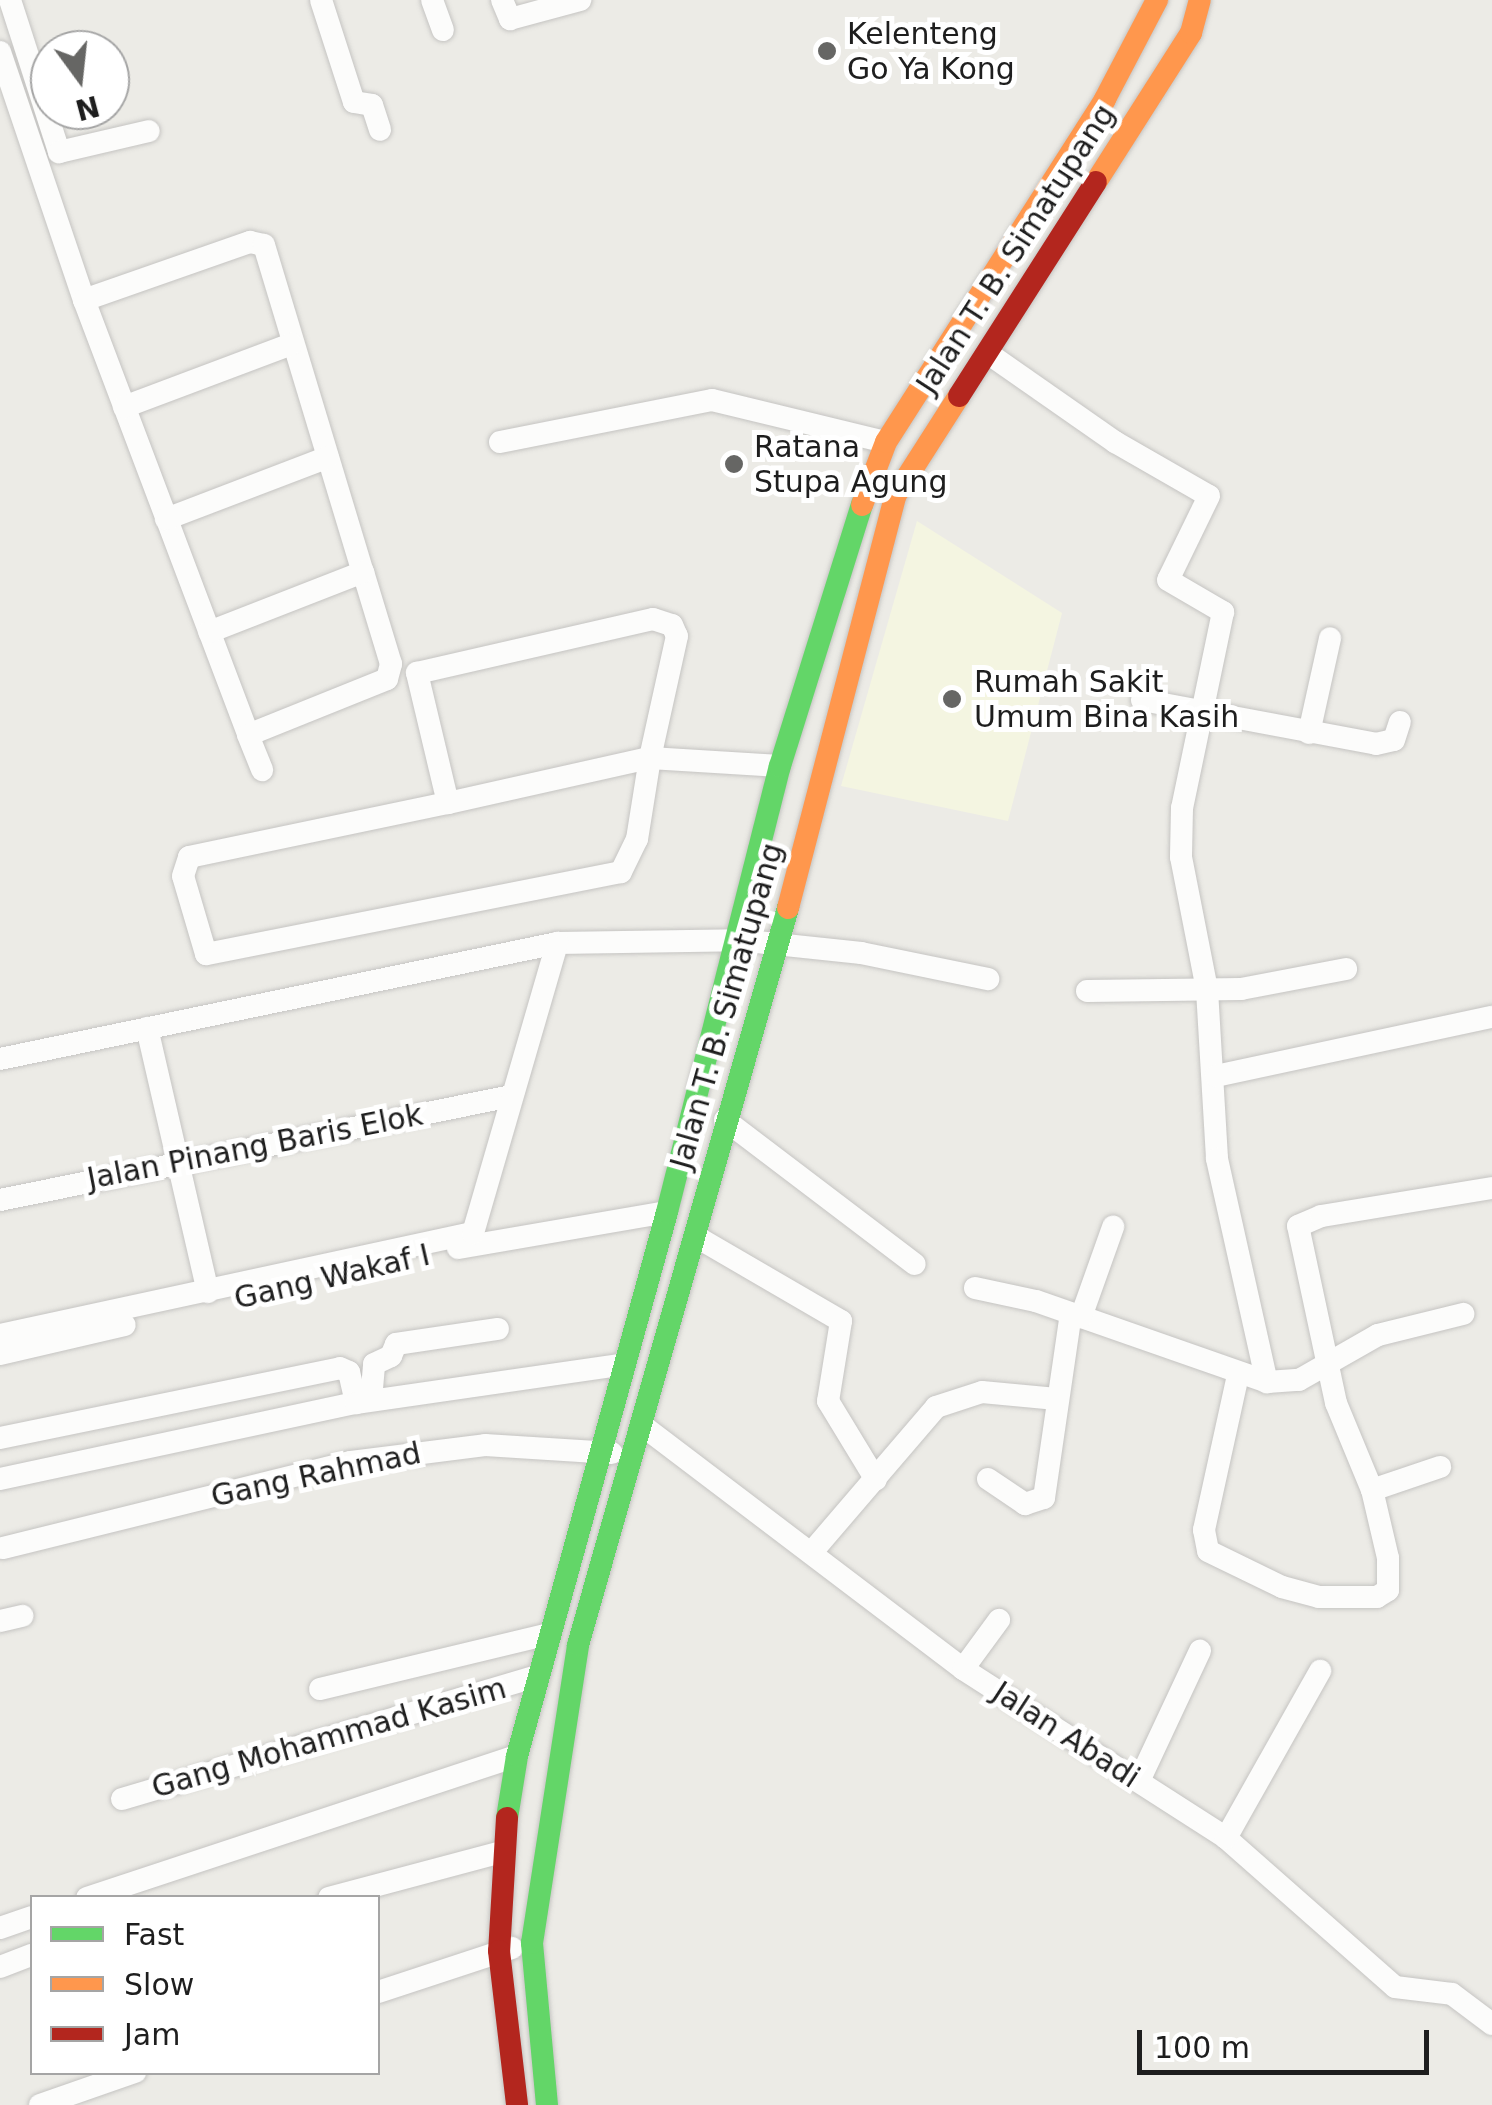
<!DOCTYPE html>
<style>
body{margin:0}
#map{position:relative;width:1492px;height:2105px;overflow:hidden;background:#ecebe6;font-family:"DejaVu Sans",sans-serif}
div>[style]{position:absolute}
.education>*{inset:0;background:#f4f5e1}
.roads{filter:drop-shadow(0 0 2px #c5c4c2) drop-shadow(0 0 2px #c5c4c2)}
.street>*{height:22px;margin:-11px;padding:0 11px;transform-origin:11px;border-radius:11px;background:#fcfcfb}
.fast>*{height:22px;margin:-11px;padding:0 11px;transform-origin:11px;border-radius:11px;background:#63d668}
.slow>*{height:22px;margin:-11px;padding:0 11px;transform-origin:11px;border-radius:11px;background:#ff974d}
.jam>*{height:22px;margin:-11px;padding:0 11px;transform-origin:11px;border-radius:11px;background:#b3261e}
.dots>*{width:28px;height:28px;translate:-50% -50%;box-sizing:border-box;border:5px solid #fff;border-radius:50%}
span{translate:-50% -50%;white-space:nowrap;text-align:center;line-height:1.15;-webkit-text-stroke:10px #fff;paint-order:stroke}
.poi-label{font-size:30px;color:#1e1e1e}
.left{translate:0 -50%;text-align:left}
.street-label{font-size:30px;color:#1e1e1e}
.legend{position:absolute;left:30px;top:1895px;width:350px;height:180px;box-sizing:border-box;background:#fff;border:2px solid #a5a5a5;margin:0;padding:12px 18px;list-style:none;font-size:30px;color:#1e1e1e}
.legend li{display:flex;align-items:center;gap:20px;height:50px}
.legend b{width:50px;border:2px solid #a5a5a5}
.north{position:absolute;left:30px;top:30px;width:100px;height:100px;box-sizing:border-box;background:#fff;border:2px solid #a5a5a5;border-radius:50%;rotate:165deg;font-size:28px;font-weight:700;line-height:40px;text-align:center;color:#1e1e1e}
.north::after{content:'';display:block;margin:auto;width:35px;height:45px;background:#666664;clip-path:polygon(50% 0,100% 100%,50% 72%,0 100%)}
.scale{position:absolute;left:1137px;top:2030px;width:292px;height:45px;box-sizing:border-box;border:5px solid #1e1e1e;border-top:0;padding-left:12px;font-size:30px;line-height:35px;white-space:nowrap;color:#1e1e1e;-webkit-text-stroke:8px #fff;paint-order:stroke}
</style>
<div id="map">
<div class="education">
<i style="clip-path:polygon(917px 521px,1062px 613px,1008px 821px,841px 786px)"></i>
</div>
<div class="roads">
<div class="street">
<i style="left:10px;top:0;width:160px;rotate:72.1deg"></i>
<i style="left:59px;top:152px;width:92px;rotate:-13.1deg"></i>
<i style="left:321px;top:0;width:107px;rotate:72.1deg"></i>
<i style="left:354px;top:102px;width:18px;rotate:9deg"></i>
<i style="left:372px;top:105px;width:26px;rotate:72deg"></i>
<i style="left:432px;top:0;width:32px;rotate:70deg"></i>
<i style="left:502px;top:0;width:21px;rotate:67deg"></i>
<i style="left:510px;top:19px;width:73px;rotate:-15.2deg"></i>
<i style="left:0;top:52px;width:262px;rotate:71.3deg"></i>
<i style="left:84px;top:300px;width:465px;rotate:69.3deg"></i>
<i style="left:248px;top:735px;width:150px;rotate:-21.9deg"></i>
<i style="left:387px;top:679px;width:16px;rotate:-75deg"></i>
<i style="left:391px;top:664px;width:96px;rotate:-106.9deg"></i>
<i style="left:84px;top:300px;width:176px;rotate:-19.3deg"></i>
<i style="left:250px;top:242px;width:14px;rotate:12deg"></i>
<i style="left:264px;top:245px;width:342px;rotate:73.2deg"></i>
<i style="left:363px;top:572px;width:165px;rotate:158.7deg"></i>
<i style="left:989px;top:354px;width:154px;rotate:34.9deg"></i>
<i style="left:1115px;top:442px;width:108px;rotate:29.9deg"></i>
<i style="left:1209px;top:496px;width:93px;rotate:116deg"></i>
<i style="left:1168px;top:580px;width:64px;rotate:30.2deg"></i>
<i style="left:1223px;top:612px;width:200px;rotate:101.8deg"></i>
<i style="left:1182px;top:808px;width:49px;rotate:91.2deg"></i>
<i style="left:1181px;top:857px;width:136px;rotate:78.9deg"></i>
<i style="left:1207px;top:990px;width:169px;rotate:86.6deg"></i>
<i style="left:1217px;top:1159px;width:229px;rotate:77.4deg"></i>
<i style="left:124px;top:407px;width:179px;rotate:-20.6deg"></i>
<i style="left:500px;top:442px;width:216px;rotate:-11.2deg"></i>
<i style="left:712px;top:400px;width:179px;rotate:13.6deg"></i>
<i style="left:166px;top:519px;width:173px;rotate:-20.9deg"></i>
<i style="left:1142px;top:700px;width:238px;rotate:10.6deg"></i>
<i style="left:1376px;top:744px;width:18px;rotate:-13deg"></i>
<i style="left:1394px;top:740px;width:19px;rotate:-72deg"></i>
<i style="left:1309px;top:733px;width:97px;rotate:-77.5deg"></i>
<i style="left:248px;top:735px;width:38px;rotate:68deg"></i>
<i style="left:448px;top:803px;width:134px;rotate:-103.4deg"></i>
<i style="left:417px;top:673px;width:242px;rotate:-12.9deg"></i>
<i style="left:653px;top:619px;width:20px;rotate:18deg"></i>
<i style="left:672px;top:625px;width:12px;rotate:66deg"></i>
<i style="left:677px;top:636px;width:125px;rotate:102.5deg"></i>
<i style="left:650px;top:758px;width:82px;rotate:99.1deg"></i>
<i style="left:637px;top:839px;width:37px;rotate:116deg"></i>
<i style="left:621px;top:872px;width:423px;rotate:168.8deg"></i>
<i style="left:206px;top:954px;width:81px;rotate:-106.4deg"></i>
<i style="left:183px;top:876px;width:20px;rotate:-72deg"></i>
<i style="left:189px;top:857px;width:265px;rotate:-11.8deg"></i>
<i style="left:448px;top:803px;width:207px;rotate:-12.6deg"></i>
<i style="left:650px;top:758px;width:130px;rotate:3.5deg"></i>
<i style="left:1087px;top:991px;width:154px;rotate:-0.7deg"></i>
<i style="left:1241px;top:989px;width:107px;rotate:-10.8deg"></i>
<i style="left:147px;top:1028px;width:271px;rotate:77deg"></i>
<i style="left:0;top:1059px;width:569px;rotate:-11.76deg"></i>
<i style="left:557px;top:943px;width:181px;rotate:-0.9deg"></i>
<i style="left:738px;top:940px;width:124px;rotate:6deg"></i>
<i style="left:861px;top:953px;width:130px;rotate:11.6deg"></i>
<i style="left:1216px;top:1076px;width:282px;rotate:-12.1deg"></i>
<i style="left:725px;top:1120px;width:238px;rotate:37.2deg"></i>
<i style="left:0;top:1200px;width:521px;rotate:-11.5deg"></i>
<i style="left:695px;top:1236px;width:169px;rotate:30.2deg"></i>
<i style="left:841px;top:1321px;width:81px;rotate:99.2deg"></i>
<i style="left:828px;top:1401px;width:92px;rotate:58.7deg"></i>
<i style="left:458px;top:1248px;width:212px;rotate:-9.8deg"></i>
<i style="left:975px;top:1288px;width:62px;rotate:12deg"></i>
<i style="left:1036px;top:1301px;width:245px;rotate:19.3deg"></i>
<i style="left:1267px;top:1382px;width:32px;rotate:-4deg"></i>
<i style="left:1299px;top:1380px;width:91px;rotate:-29.7deg"></i>
<i style="left:1378px;top:1335px;width:88px;rotate:-13.9deg"></i>
<i style="left:1081px;top:1317px;width:96px;rotate:-70.4deg"></i>
<i style="left:0;top:1335px;width:484px;rotate:-12.2deg"></i>
<i style="left:473px;top:1233px;width:302px;rotate:-73.8deg"></i>
<i style="left:0;top:1354px;width:128px;rotate:-13.1deg"></i>
<i style="left:1238px;top:1375px;width:159px;rotate:102.4deg"></i>
<i style="left:1204px;top:1530px;width:21px;rotate:79deg"></i>
<i style="left:1208px;top:1551px;width:82px;rotate:25.9deg"></i>
<i style="left:1282px;top:1587px;width:38px;rotate:15deg"></i>
<i style="left:1319px;top:1597px;width:58px"></i>
<i style="left:1377px;top:1597px;width:13px;rotate:-32deg"></i>
<i style="left:1388px;top:1590px;width:32px;rotate:-90deg"></i>
<i style="left:1388px;top:1558px;width:70px;rotate:-103.2deg"></i>
<i style="left:1372px;top:1490px;width:94px;rotate:-112.5deg"></i>
<i style="left:1336px;top:1403px;width:181px;rotate:-102.1deg"></i>
<i style="left:1298px;top:1226px;width:25px;rotate:-23deg"></i>
<i style="left:1321px;top:1216px;width:173px;rotate:-9.3deg"></i>
<i style="left:371px;top:1400px;width:36px;rotate:-85deg"></i>
<i style="left:374px;top:1364px;width:19px;rotate:-25deg"></i>
<i style="left:391px;top:1356px;width:13px;rotate:-67deg"></i>
<i style="left:396px;top:1344px;width:103px;rotate:-8.4deg"></i>
<i style="left:643px;top:1426px;width:402px;rotate:37.2deg"></i>
<i style="left:963px;top:1669px;width:313px;rotate:32.7deg"></i>
<i style="left:1226px;top:1838px;width:225px;rotate:41.4deg"></i>
<i style="left:1395px;top:1987px;width:57px;rotate:7deg"></i>
<i style="left:1452px;top:1994px;width:50px;rotate:36.9deg"></i>
<i style="left:0;top:1438px;width:347px;rotate:-11.6deg"></i>
<i style="left:340px;top:1368px;width:10px;rotate:24deg"></i>
<i style="left:349px;top:1372px;width:32px;rotate:77deg"></i>
<i style="left:0;top:1479px;width:364px;rotate:-12.1deg"></i>
<i style="left:356px;top:1403px;width:268px;rotate:-8.2deg"></i>
<i style="left:988px;top:1479px;width:45px;rotate:34deg"></i>
<i style="left:1025px;top:1504px;width:20px;rotate:-18deg"></i>
<i style="left:1044px;top:1498px;width:186px;rotate:-81.7deg"></i>
<i style="left:1372px;top:1490px;width:72px;rotate:-18.7deg"></i>
<i style="left:3px;top:1548px;width:358px;rotate:-13.9deg"></i>
<i style="left:351px;top:1462px;width:135px;rotate:-7.2deg"></i>
<i style="left:485px;top:1445px;width:127px;rotate:3.6deg"></i>
<i style="left:811px;top:1553px;width:192px;rotate:-49.4deg"></i>
<i style="left:936px;top:1407px;width:48px;rotate:-18.1deg"></i>
<i style="left:982px;top:1392px;width:75px;rotate:5.3deg"></i>
<i style="left:0;top:1621px;width:23px;rotate:-13deg"></i>
<i style="left:963px;top:1669px;width:61px;rotate:-53.7deg"></i>
<i style="left:320px;top:1689px;width:236px;rotate:-13.5deg"></i>
<i style="left:1139px;top:1781px;width:144px;rotate:-64.9deg"></i>
<i style="left:122px;top:1799px;width:431px;rotate:-16.5deg"></i>
<i style="left:1226px;top:1838px;width:192px;rotate:-60.6deg"></i>
<i style="left:87px;top:1898px;width:453px;rotate:-18.3deg"></i>
<i style="left:329px;top:1898px;width:179px;rotate:-14.9deg"></i>
<i style="left:0;top:1928px;width:34px;rotate:-19deg"></i>
<i style="left:0;top:1967px;width:34px;rotate:-21deg"></i>
<i style="left:378px;top:1992px;width:141px;rotate:-18.2deg"></i>
<i style="left:40px;top:2105px;width:101px;rotate:-19.2deg"></i>
</div>
<div class="fast">
<i style="left:507px;top:1818px;width:63px;rotate:-80.8deg"></i>
<i style="left:517px;top:1756px;width:564px;rotate:-74.58deg"></i>
<i style="left:667px;top:1212px;width:460px;rotate:-75.8deg"></i>
<i style="left:780px;top:766px;width:274px;rotate:-72.6deg"></i>
<i style="left:547px;top:2105px;width:163px;rotate:-95.3deg"></i>
<i style="left:532px;top:1943px;width:302px;rotate:-81.2deg"></i>
<i style="left:578px;top:1645px;width:766px;rotate:-74.1deg"></i>
</div>
<div class="slow">
<i style="left:1096px;top:182px;width:177px;rotate:-57.5deg"></i>
<i style="left:1191px;top:33px;width:34px;rotate:-75deg"></i>
<i style="left:862px;top:505px;width:67px;rotate:-69.1deg"></i>
<i style="left:886px;top:442px;width:407px;rotate:-57.4deg"></i>
<i style="left:1105px;top:99px;width:112px;rotate:-62.3deg"></i>
<i style="left:788px;top:908px;width:426px;rotate:-75.4deg"></i>
<i style="left:895px;top:496px;width:119px;rotate:-57.4deg"></i>
</div>
<div class="jam">
<i style="left:959px;top:396px;width:254px;rotate:-57.4deg"></i>
<i style="left:507px;top:1818px;width:133px;rotate:93.4deg"></i>
<i style="left:499px;top:1951px;width:155px;rotate:83.3deg"></i>
</div>
</div>
<div class="dots">
<i style="left:827px;top:51px;background:#666664"></i>
<i style="left:734px;top:464px;background:#666664"></i>
<i style="left:952px;top:699px;background:#666664"></i>
</div>
<div class="poi-label">
<span class="left" style="left:847px;top:51px">Kelenteng<br>Go Ya Kong</span>
<span class="left" style="left:754px;top:464px">Ratana<br>Stupa Agung</span>
<span class="left" style="left:974px;top:699px">Rumah Sakit<br>Umum Bina Kasih</span>
</div>
<div class="street-label">
<span style="left:1016px;top:249px;rotate:-57deg">Jalan T. B. Simatupang</span>
<span style="left:727px;top:1006px;rotate:-74deg">Jalan T. B. Simatupang</span>
<span style="left:255px;top:1147px;rotate:-11deg">Jalan Pinang Baris Elok</span>
<span style="left:332px;top:1277px;rotate:-13deg">Gang Wakaf I</span>
<span style="left:316px;top:1475px;rotate:-12deg">Gang Rahmad</span>
<span style="left:1066px;top:1735px;rotate:33deg">Jalan Abadi</span>
<span style="left:329px;top:1738px;rotate:-16deg">Gang Mohammad Kasim</span>
</div>
<ul class="legend">
<li><b style="height:12px;background:#63d668"></b>Fast</li>
<li><b style="height:12px;background:#ff974d"></b>Slow</li>
<li><b style="height:12px;background:#b3261e"></b>Jam</li>
</ul>
<div class="north">N</div>
<div class="scale">100 m</div>
</div>
